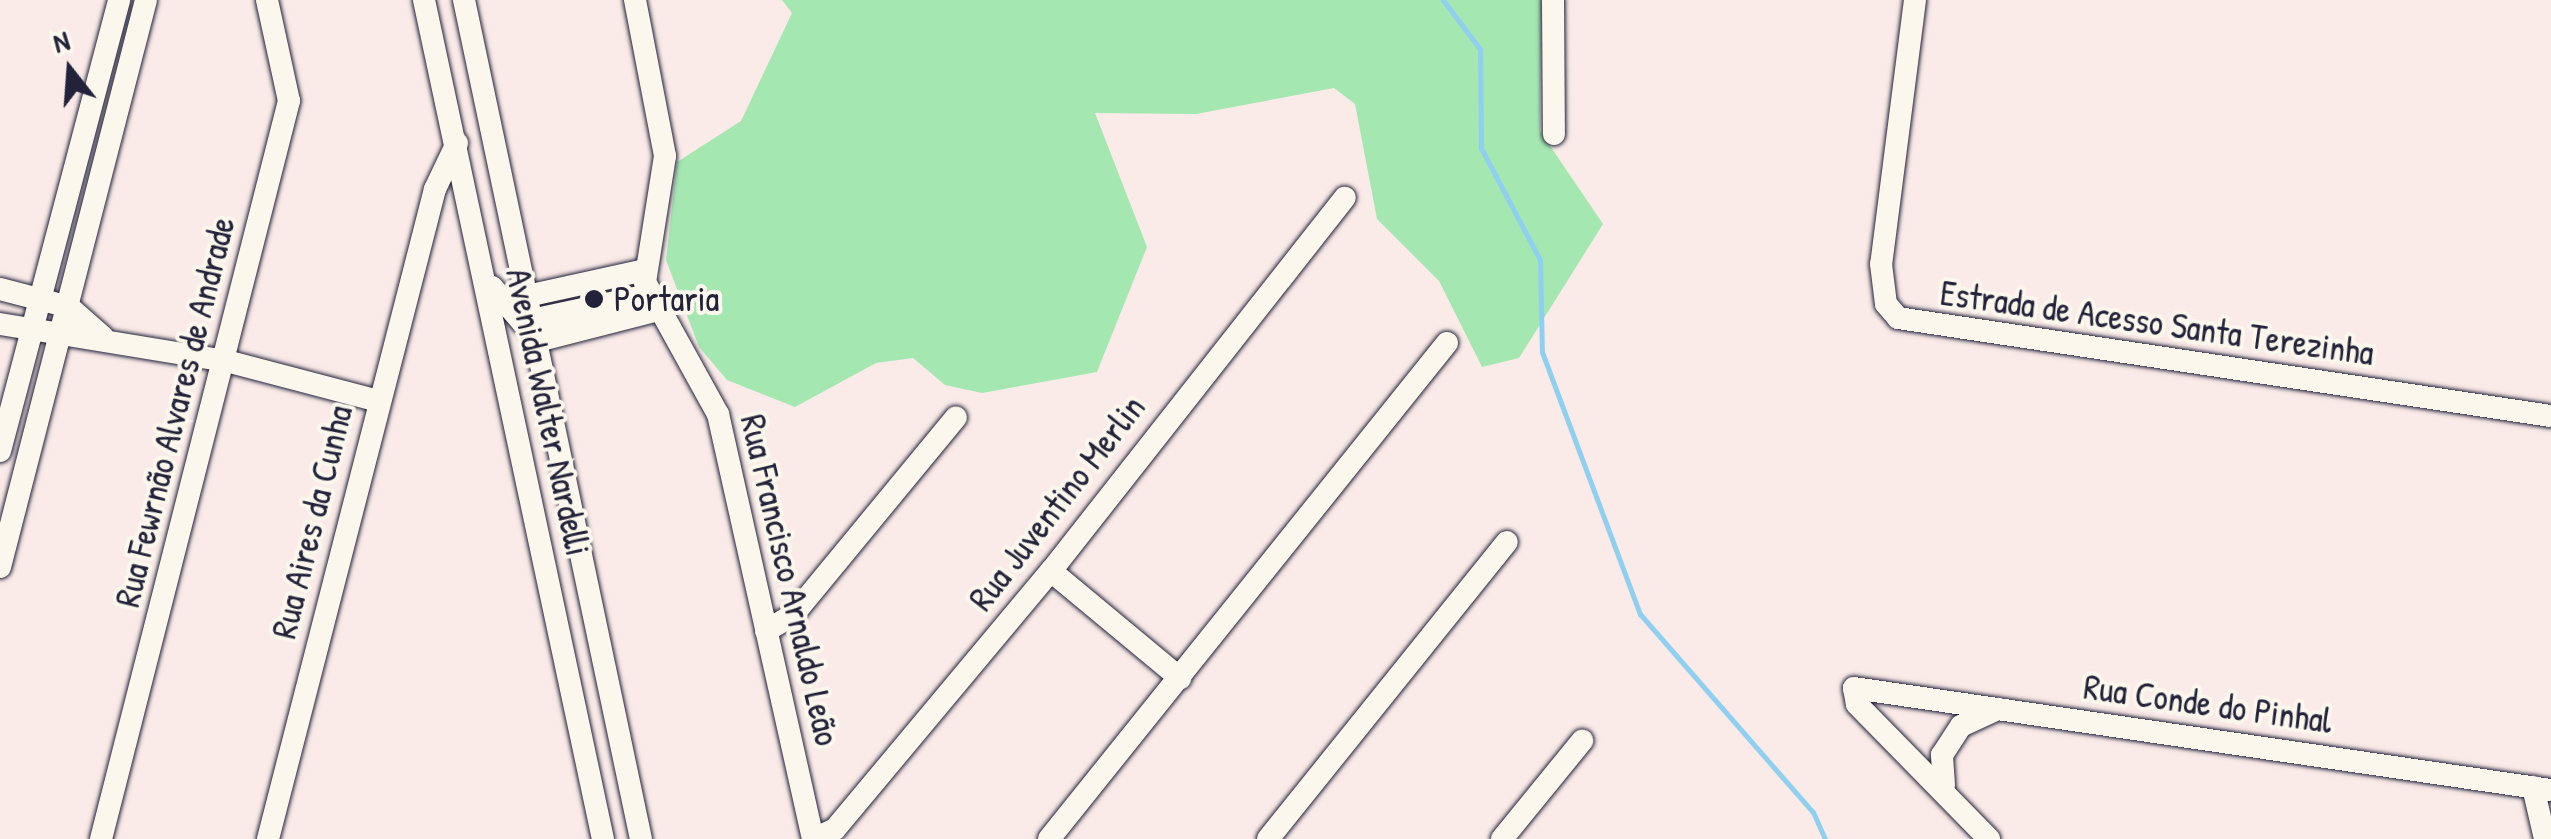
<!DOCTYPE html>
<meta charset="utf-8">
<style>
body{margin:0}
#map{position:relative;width:2551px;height:839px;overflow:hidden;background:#faebe8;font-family:"Patrick Hand",sans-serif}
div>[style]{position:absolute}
.green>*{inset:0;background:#a4e7b1}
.stream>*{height:5px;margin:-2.5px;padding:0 2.5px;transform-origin:2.5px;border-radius:2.5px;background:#8fcff0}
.roads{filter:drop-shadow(0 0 2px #22223b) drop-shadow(0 0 2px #22223b)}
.minor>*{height:22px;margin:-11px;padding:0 11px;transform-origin:11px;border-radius:11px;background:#fbf7ec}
.dots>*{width:28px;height:28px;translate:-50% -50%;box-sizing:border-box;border:5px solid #fbf7ec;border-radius:50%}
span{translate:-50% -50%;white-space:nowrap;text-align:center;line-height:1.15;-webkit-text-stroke:8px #fbf7ec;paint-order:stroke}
.poi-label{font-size:35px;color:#22223b}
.left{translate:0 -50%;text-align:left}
.street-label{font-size:35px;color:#22223b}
.north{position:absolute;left:20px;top:20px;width:100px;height:100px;-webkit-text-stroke:8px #fbf7ec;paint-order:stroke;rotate:343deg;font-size:28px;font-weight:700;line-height:40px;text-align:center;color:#22223b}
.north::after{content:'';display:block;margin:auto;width:35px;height:45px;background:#22223b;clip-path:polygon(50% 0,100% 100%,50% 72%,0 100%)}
</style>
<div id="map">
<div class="green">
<i style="clip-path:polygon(782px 0,1541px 0,1540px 131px,1603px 224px,1519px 358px,1482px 367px,1439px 281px,1377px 219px,1355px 104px,1334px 88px,1196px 114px,1095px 113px,1147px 247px,1097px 372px,982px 393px,945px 385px,913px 358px,876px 363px,795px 407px,727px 380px,699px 347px,666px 260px,677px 162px,741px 121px,792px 13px)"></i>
</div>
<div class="stream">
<i style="left:1443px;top:0;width:61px;rotate:52.9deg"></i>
<i style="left:1480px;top:49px;width:99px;rotate:89.4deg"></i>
<i style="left:1481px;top:148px;width:127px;rotate:62.2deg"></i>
<i style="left:1540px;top:260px;width:92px;rotate:88.8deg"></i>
<i style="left:1542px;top:352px;width:280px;rotate:69.5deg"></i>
<i style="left:1640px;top:614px;width:263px;rotate:48.9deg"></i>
<i style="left:1813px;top:812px;width:30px;rotate:66deg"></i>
</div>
<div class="roads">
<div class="minor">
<i style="left:424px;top:0;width:858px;rotate:77.96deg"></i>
<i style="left:464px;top:0;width:857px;rotate:78.09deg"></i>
<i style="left:635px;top:0;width:159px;rotate:79.1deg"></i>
<i style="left:665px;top:156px;width:128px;rotate:99deg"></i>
<i style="left:645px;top:282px;width:151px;rotate:61.1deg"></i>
<i style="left:718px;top:414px;width:435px;rotate:77.4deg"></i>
<i style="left:1553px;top:0;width:134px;rotate:89.6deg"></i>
<i style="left:1915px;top:0;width:266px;rotate:97.3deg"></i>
<i style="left:1881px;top:264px;width:40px;rotate:82.9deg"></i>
<i style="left:1886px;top:304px;width:18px;rotate:49deg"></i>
<i style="left:1898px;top:318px;width:660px;rotate:8.54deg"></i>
<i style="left:492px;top:287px;width:46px;rotate:49.4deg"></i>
<i style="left:522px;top:322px;width:129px;rotate:-12.1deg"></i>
<i style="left:0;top:289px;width:71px;rotate:14.6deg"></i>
<i style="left:69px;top:307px;width:45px;rotate:41.4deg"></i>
<i style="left:527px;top:296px;width:121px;rotate:-12.4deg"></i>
<i style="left:0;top:324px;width:229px;rotate:9.3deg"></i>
<i style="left:226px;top:361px;width:158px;rotate:14.7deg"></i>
<i style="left:537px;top:341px;width:122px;rotate:-14.3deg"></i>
<i style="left:0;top:451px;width:466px;rotate:-75.2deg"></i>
<i style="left:0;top:567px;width:585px;rotate:-75.56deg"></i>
<i style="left:1051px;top:571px;width:168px;rotate:39.7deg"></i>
<i style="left:766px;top:631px;width:31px;rotate:-31deg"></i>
<i style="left:793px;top:615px;width:256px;rotate:-50.5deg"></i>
<i style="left:1944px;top:785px;width:30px;rotate:-94deg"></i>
<i style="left:1942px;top:755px;width:35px;rotate:-57deg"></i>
<i style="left:1961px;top:726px;width:41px;rotate:-24.7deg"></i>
<i style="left:2533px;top:787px;width:53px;rotate:77deg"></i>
<i style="left:101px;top:839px;width:762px;rotate:-75.71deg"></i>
<i style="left:289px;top:101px;width:103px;rotate:-102.3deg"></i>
<i style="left:268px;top:839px;width:671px;rotate:-75.59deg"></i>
<i style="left:435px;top:189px;width:51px;rotate:-64.4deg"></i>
<i style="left:813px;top:839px;width:24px;rotate:-24deg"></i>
<i style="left:835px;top:829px;width:336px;rotate:-50.1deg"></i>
<i style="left:1051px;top:571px;width:475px;rotate:-51.8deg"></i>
<i style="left:1049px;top:839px;width:636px;rotate:-51.26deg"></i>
<i style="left:1268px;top:839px;width:381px;rotate:-51.2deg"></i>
<i style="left:1502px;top:839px;width:127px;rotate:-50.8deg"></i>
<i style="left:1989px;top:839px;width:189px;rotate:-134.4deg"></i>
<i style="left:1857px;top:704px;width:16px;rotate:-101deg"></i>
<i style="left:1854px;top:688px;width:704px;rotate:8.33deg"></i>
</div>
</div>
<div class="dots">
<i style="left:594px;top:299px;background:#22223b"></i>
</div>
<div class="poi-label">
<span class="left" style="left:614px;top:299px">Portaria</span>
</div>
<div class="street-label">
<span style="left:2157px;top:323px;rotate:8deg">Estrada de Acesso Santa Terezinha</span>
<span style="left:175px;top:412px;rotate:-76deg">Rua Fewrnão Alvares de Andrade</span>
<span style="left:548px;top:412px;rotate:78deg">Avenida Walter Nardelli</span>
<span style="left:1057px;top:503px;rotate:-52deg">Rua Juventino Merlin</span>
<span style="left:312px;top:522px;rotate:-76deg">Rua Aires da Cunha</span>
<span style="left:790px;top:580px;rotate:77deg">Rua Francisco Arnaldo Leão</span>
<span style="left:2208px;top:704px;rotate:8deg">Rua Conde do Pinhal</span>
</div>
<div class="north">N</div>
</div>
